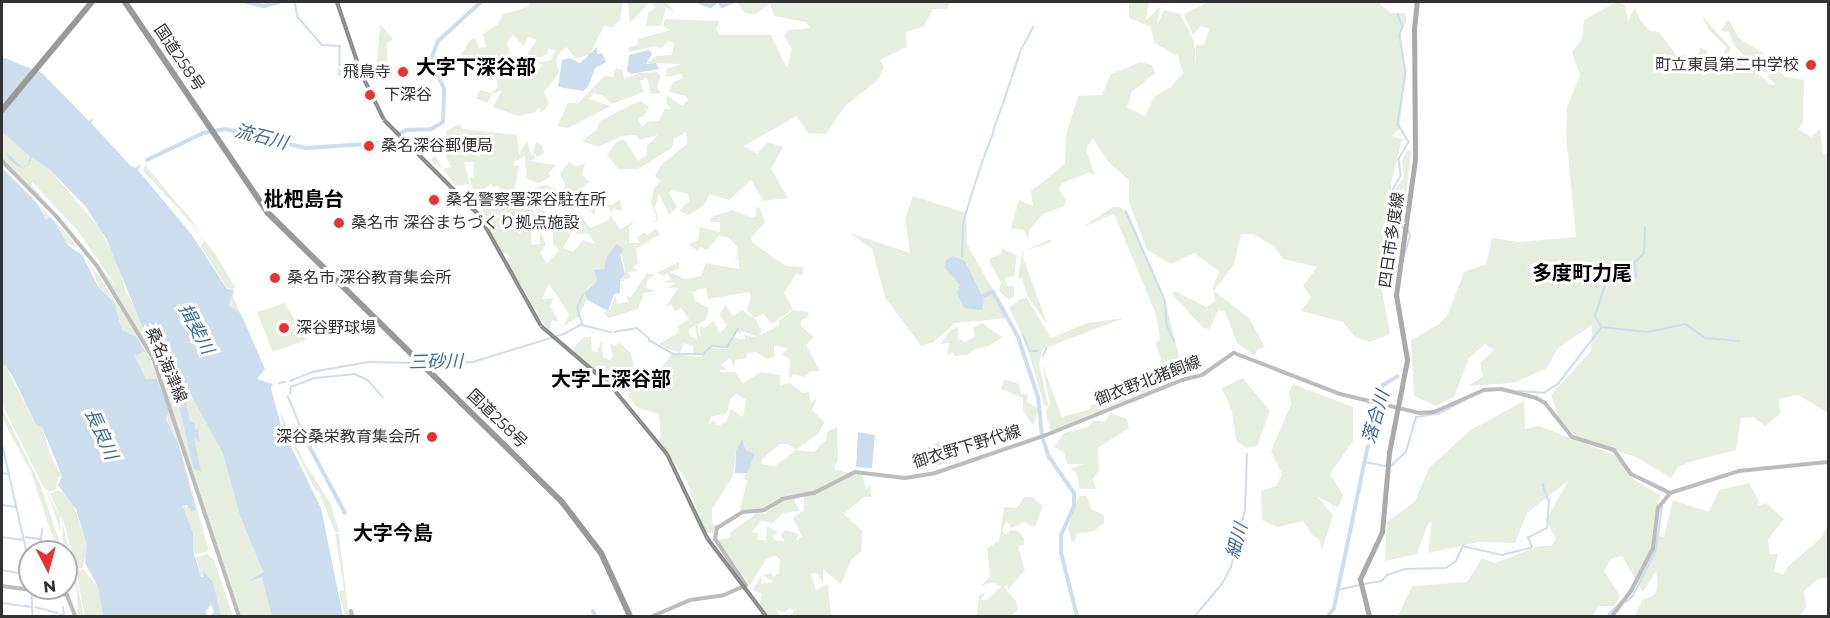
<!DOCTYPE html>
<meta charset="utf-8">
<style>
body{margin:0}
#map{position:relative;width:1830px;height:618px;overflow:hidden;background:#fff;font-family:Montserrat,"Noto Sans JP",sans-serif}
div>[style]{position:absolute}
.green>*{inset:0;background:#e6eee0}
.water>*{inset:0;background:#ccdeee}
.stream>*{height:1.5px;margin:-0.75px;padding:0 0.75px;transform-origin:0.75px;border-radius:0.75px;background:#ccdeee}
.river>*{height:4px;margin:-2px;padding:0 2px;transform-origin:2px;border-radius:2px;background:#ccdeee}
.secondary>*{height:4px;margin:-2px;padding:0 2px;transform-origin:2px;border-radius:2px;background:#bcbcbc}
.primary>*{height:4.5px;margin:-2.25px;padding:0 2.25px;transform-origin:2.25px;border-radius:2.25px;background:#aaa}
.highway>*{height:6px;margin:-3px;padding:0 3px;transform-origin:3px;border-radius:3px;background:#999}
.rail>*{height:4px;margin-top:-2px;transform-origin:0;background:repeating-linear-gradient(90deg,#fff 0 4.5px,#878787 0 9px);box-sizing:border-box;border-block:2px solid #878787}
.dots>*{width:16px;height:16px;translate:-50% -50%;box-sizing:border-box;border:3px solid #fff;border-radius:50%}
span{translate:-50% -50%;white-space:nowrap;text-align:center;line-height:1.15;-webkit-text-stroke:6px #fff;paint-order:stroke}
.street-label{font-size:16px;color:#323232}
.poi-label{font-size:16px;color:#323232}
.right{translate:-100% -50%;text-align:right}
.left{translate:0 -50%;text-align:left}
.water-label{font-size:18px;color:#3b6c98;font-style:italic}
.quarter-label{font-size:20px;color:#000;font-weight:700}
.frame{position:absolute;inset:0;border:3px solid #323232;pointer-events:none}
.north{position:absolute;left:18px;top:540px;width:60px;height:60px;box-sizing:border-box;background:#fff;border:2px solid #adadad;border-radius:50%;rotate:174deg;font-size:16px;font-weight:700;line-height:24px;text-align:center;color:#323232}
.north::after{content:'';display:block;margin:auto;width:21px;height:27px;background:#eb3231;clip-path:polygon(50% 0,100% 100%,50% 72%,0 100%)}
</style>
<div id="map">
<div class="green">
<i style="clip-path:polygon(529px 2px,623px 2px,620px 20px,613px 27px,604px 26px,590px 54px,576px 59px,567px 47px,560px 52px,556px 60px,559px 73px,544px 92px,549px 103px,546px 108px,541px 113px,539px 107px,535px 112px,519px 116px,493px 107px,502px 90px,492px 94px,487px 103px,476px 98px,478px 93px,481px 90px,490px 93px,498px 87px,495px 74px,515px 73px,521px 68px,524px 74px,531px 76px,543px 65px,537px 63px,551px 60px,555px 51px,548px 48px,548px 54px,533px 60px,528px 57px,528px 52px,537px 40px,528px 37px,524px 46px,513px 35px,507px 43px,511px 58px,521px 59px,512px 68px,476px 63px,463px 69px,458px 60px,470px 40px,475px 38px,479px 48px,486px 47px,483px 34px,498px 24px,503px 14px,528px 7px)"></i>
<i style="clip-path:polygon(624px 2px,666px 2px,676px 14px,666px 7px,661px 26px,646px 26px,648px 13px,656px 7px,650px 2px,630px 23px,628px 4px)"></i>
<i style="clip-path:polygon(737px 2px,950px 2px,947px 9px,933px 9px,924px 26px,906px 32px,907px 47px,880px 60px,884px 67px,878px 80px,845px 106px,826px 134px,808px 133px,797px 116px,744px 146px,757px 154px,767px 142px,783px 147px,771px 169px,788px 198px,763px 201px,751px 180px,729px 200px,710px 194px,703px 206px,689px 215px,679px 211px,689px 201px,688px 194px,672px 190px,669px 193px,677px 207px,669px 215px,659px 194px,655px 207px,658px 220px,651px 223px,657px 219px,651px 202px,654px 188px,661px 181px,655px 176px,661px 165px,687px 144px,686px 132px,674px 139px,672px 148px,638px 169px,618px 169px,607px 155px,616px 142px,624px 139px,638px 161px,647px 155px,647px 146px,658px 135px,639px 140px,636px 135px,622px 136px,598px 147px,582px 141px,596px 130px,600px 121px,633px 104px,641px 101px,649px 107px,644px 116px,638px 118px,642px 127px,647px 122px,659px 121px,665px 109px,671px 109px,666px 103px,667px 95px,682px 106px,688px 100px,686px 96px,669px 92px,673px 82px,683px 78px,681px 74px,665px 77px,667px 69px,680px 64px,647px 63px,656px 56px,672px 55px,674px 43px,668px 41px,661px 49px,655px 46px,629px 52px,628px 48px,637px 45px,638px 39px,670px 30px,663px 26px,665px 19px,720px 21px,716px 29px,720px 35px,771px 35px,787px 68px,792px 49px,784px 36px,788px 30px,810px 28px,806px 22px,774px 16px,770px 4px,755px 14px,745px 13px)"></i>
<i style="clip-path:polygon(1129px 2px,1149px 2px,1146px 20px,1160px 7px,1157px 25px,1164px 10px,1180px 14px,1194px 41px,1196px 65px,1196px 45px,1204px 45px,1209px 29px,1201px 26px,1193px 35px,1184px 14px,1208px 2px,1378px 2px,1390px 13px,1406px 13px,1406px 23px,1399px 34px,1406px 76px,1399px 129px,1392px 136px,1402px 139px,1391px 184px,1393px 227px,1387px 251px,1377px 263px,1390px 334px,1369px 342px,1355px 337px,1343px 322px,1301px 311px,1311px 297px,1303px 286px,1317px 267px,1283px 259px,1275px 247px,1253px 234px,1241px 234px,1234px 264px,1214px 291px,1249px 318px,1265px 347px,1257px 349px,1255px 356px,1237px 343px,1225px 311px,1218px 310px,1210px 329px,1203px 328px,1172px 294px,1175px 291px,1206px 307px,1215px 301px,1213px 287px,1219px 271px,1194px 253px,1171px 264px,1147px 250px,1129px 202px,1129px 180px,1108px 162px,1093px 138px,1086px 149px,1095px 175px,1088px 173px,1062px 183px,1059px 189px,1066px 199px,1064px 206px,1043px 214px,1030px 229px,1028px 241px,1024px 230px,1011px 228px,1019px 200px,1033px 206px,1031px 191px,1065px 164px,1066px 135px,1078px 96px,1102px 95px,1110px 75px,1140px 62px,1152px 65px,1155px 73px,1132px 92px,1127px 107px,1145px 116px,1154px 97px,1171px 87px,1183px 73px,1178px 56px,1154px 43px,1151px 27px,1129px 18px)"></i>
<i style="clip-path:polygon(1616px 2px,1625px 5px,1628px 21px,1635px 7px,1640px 20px,1650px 31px,1659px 32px,1681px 61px,1694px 63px,1695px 59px,1684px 59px,1683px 55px,1698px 55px,1700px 48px,1706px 50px,1718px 76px,1726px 47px,1709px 30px,1702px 16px,1731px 48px,1722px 68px,1732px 60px,1753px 68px,1769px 84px,1776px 85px,1767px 76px,1776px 68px,1768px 73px,1763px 72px,1734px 46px,1729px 32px,1721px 31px,1728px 19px,1739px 38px,1763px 53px,1768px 69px,1775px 64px,1785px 77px,1804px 80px,1803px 121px,1799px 129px,1811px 137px,1820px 129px,1823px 154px,1828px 154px,1828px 413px,1798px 395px,1779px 399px,1780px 414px,1765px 426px,1753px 417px,1741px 418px,1736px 450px,1690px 462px,1678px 467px,1671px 478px,1636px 457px,1581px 440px,1560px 422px,1551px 395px,1591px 351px,1592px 325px,1558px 348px,1546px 369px,1513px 383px,1468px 386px,1483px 376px,1480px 363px,1494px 350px,1485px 344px,1469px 358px,1454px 397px,1436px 406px,1414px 396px,1411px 340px,1439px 324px,1448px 314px,1464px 272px,1486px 264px,1492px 238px,1519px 242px,1576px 237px,1566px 134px,1567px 107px,1580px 75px,1572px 52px,1582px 39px,1584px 20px)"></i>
<i style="clip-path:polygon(380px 24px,393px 39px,387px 43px,388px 71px,377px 63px)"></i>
<i style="clip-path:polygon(615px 69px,623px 70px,624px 79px,639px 73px,657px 72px,661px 76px,657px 87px,661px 93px,651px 94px,647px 78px,640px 81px,644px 92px,611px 104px,604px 96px,594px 93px,589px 99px,611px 106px,568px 128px,557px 126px,568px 103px,578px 103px,604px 76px,613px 77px)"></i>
<i style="clip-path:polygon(459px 124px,463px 129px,517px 135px,519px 155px,527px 141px,532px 157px,536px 142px,542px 145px,544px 153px,537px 157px,534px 152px,534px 159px,530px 161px,556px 165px,549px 173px,551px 177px,539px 183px,527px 179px,525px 156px,514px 162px,514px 166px,519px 165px,514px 193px,499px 190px,499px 186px,492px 187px,492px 183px,478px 193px,473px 189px,469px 178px,473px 177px,474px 162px,464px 162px,470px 184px,455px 186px,446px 172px,430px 160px,436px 156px,442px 169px,451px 167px,444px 152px,448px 146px,446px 131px)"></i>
<i style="clip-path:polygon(evenodd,2px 132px,50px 170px,100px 229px,117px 261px,126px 292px,158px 349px,188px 425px,160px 343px,143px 312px,172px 357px,223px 454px,240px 516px,262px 570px,272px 616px,240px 616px,154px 357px,98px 266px,43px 199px,2px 160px,2px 132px,32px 182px,77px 230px,118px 289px,31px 184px,32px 182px)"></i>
<i style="clip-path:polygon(1407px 151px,1411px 151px,1404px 217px,1395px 190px,1404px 177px,1402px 160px)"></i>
<i style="clip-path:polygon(569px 162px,575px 166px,585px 164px,582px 175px,589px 182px,573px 195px,573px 205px,579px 204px,584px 193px,587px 204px,612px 205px,620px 199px,622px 211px,613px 208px,611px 214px,610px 208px,598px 205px,594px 215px,584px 205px,551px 206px,527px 196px,533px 189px,546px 185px,558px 190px,545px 195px,558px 194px,566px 186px,560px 174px)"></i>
<i style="clip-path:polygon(145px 165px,200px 230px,187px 219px,214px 252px,235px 287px,233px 289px,227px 288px,201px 246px,204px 241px,186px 219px,187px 218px,143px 171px)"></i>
<i style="clip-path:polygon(29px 195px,66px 233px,101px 279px,134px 330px,150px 359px,164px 393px,174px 426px,209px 551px,196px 554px,193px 550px,193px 533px,183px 506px,187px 507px,190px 491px,179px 447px,166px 420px,169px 411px,157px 379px,146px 379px,135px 356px,145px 351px,137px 337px,122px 330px,114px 302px,99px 288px,92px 268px,75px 246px,68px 244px,49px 218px,46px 220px)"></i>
<i style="clip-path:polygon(913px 196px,966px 213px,967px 244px,1009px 318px,955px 323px,934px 342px,921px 346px,885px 297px,872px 249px,850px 233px,910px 253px,905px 219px)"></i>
<i style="clip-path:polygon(502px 201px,532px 208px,535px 215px,537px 208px,551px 215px,549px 221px,541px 217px,540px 225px,537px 227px,536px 221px,531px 234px,532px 245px,540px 244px,540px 230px,546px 245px,540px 253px,547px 263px,559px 250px,553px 244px,553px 222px,558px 215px,566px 217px,572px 232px,563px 248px,573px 252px,583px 240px,595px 244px,587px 233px,577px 234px,573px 221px,578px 213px,590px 228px,609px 220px,610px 215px,620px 229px,635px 221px,629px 227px,629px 243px,640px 243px,637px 238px,644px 232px,647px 235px,656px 229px,660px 234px,636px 249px,638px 264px,633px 267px,638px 271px,628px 272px,631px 277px,621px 282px,623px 290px,622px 292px,620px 280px,625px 274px,624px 263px,618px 246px,606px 257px,604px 269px,594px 271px,597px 281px,586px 290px,587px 299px,579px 316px,564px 326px,569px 314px,549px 284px,542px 299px,554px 298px,550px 306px,559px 322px,552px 320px,549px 332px,507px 262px,509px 256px,502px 252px,478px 212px)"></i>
<i style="clip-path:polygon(evenodd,756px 207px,760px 208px,765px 222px,751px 238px,753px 243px,786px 266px,802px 267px,804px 271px,802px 275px,796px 274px,784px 293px,793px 309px,772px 324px,763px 314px,754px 318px,747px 310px,751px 295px,749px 292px,708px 299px,706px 288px,700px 289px,693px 292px,695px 301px,709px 308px,706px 320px,681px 333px,688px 329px,690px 336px,697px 339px,695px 325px,698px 324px,699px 335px,701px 336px,699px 326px,704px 328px,714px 321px,720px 333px,727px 325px,719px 315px,726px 304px,732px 317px,742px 310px,756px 320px,762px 331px,759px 335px,779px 326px,779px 321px,793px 310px,808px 312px,809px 317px,801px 320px,801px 326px,814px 337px,806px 345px,820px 371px,811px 371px,804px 377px,794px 374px,789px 379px,790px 360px,782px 354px,788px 349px,774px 345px,774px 357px,768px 359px,756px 352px,747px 353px,747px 358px,735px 360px,734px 368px,730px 358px,721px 365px,727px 369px,720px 370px,720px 372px,735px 372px,743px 383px,761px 372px,780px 375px,780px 371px,780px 385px,790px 383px,803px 393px,809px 392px,811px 403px,817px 398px,812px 410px,824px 422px,818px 434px,796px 450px,814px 452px,826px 440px,827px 432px,837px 427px,838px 459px,834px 469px,848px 473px,816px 491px,779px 498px,761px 510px,739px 513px,747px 481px,743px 478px,755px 454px,747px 451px,742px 439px,736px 450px,733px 476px,712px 509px,712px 524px,718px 525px,714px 533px,705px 532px,686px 479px,658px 441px,661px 437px,659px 414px,637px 407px,627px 394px,634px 392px,619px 391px,620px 386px,611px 384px,571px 351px,583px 337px,591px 337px,592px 351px,597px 352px,602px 339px,603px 357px,609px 360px,613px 357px,610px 344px,620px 347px,616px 345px,619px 342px,631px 353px,634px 370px,666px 384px,663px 366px,671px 354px,701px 357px,711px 348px,727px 349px,734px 336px,738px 339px,745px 339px,744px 334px,752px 337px,757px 336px,741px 331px,739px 335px,737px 330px,727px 347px,712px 346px,701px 355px,693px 354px,693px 346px,684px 343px,680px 353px,666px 348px,659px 344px,679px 332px,678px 326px,689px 319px,681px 308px,675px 311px,671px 304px,666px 307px,678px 288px,667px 288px,676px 283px,663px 282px,671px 280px,667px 273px,664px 276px,656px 273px,679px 262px,679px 269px,669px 272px,685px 279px,701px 276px,706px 263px,739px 269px,739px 259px,734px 261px,738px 257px,737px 247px,728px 237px,719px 236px,707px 250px,700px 247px,698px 251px,688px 244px,698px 240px,700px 227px,720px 232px,720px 222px,710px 222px,712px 217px,732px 210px,752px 218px,756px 216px,756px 207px,736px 394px,746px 400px,743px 417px,731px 409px,726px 422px,718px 426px,713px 420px,709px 425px,711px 417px,727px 413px,730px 399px,736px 394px,756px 207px,780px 444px,788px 444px,796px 450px,775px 466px,761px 464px,762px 459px,780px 444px)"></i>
<i style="clip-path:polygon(1113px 207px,1120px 207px,1129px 215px,1164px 296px,1184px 376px,1170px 382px,1173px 373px,1168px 383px,1127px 400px,1165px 369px,1155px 343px,1160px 340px,1156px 314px,1114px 214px,1083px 227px)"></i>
<i style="clip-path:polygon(1049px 240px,1052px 242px,1024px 251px,1023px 257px,1047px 324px,1027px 295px,1022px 278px,1018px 279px,1022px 252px)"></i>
<i style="clip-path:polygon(1002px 249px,1017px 255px,1014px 276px,1005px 278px,1007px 286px,1014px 286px,1014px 296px,1009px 300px,999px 291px,1001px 282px,990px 263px,990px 258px,1000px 255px)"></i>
<i style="clip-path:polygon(647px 273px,655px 275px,648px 279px,646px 288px,657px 291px,644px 293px,638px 309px,609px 318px,603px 313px,610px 310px,615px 294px,617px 304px,628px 302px,627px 296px,631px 297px)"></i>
<i style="clip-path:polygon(232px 294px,253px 342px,256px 373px,250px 369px,229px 304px)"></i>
<i style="clip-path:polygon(1027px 298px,1051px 338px,1087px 323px,1124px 318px,1043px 349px,1039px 364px,1048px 405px,1045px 407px,1025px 341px,1009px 308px,1020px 299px)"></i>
<i style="clip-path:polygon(285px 303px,306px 340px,273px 352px,257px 312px)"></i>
<i style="clip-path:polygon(982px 323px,1002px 337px,989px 346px,975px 349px,968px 355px,955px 356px,952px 352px,947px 356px,949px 343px,940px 344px,951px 330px,958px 327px,958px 338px,965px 342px,975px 336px,973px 328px)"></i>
<i style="clip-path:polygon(1042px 363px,1062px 417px,1091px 409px,1090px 406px,1143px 384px,1124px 401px,1050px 431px,1046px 411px,1050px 404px)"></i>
<i style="clip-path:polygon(5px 365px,36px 425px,42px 427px,51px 457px,62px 476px,58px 477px,57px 489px,49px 492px,43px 485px,60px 516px,61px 534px,51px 502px,2px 404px,2px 366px)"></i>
<i style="clip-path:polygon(1243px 378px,1270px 411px,1257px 446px,1246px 448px,1236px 440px,1232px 412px,1222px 388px)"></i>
<i style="clip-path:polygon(1005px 379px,1019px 384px,1021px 394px,1028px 394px,1027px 402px,1039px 409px,1033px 425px,1023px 411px,1023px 398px,1001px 389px)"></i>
<i style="clip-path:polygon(1293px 384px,1353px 407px,1353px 441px,1330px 474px,1343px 495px,1338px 508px,1317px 496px,1333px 515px,1322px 550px,1319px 539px,1313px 536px,1303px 521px,1278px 527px,1262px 520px,1261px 491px,1276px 486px,1282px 474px,1271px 451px,1291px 404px,1289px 392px)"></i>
<i style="clip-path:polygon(1524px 401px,1525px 429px,1539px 426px,1619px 457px,1633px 479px,1660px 495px,1652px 534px,1664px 537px,1673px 500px,1709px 512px,1719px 490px,1749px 483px,1759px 501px,1757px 506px,1766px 503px,1784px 519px,1768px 539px,1770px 554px,1778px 554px,1774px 571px,1783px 575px,1787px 567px,1820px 539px,1828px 525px,1828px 577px,1818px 579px,1804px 591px,1806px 607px,1800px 616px,1635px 616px,1642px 600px,1654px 595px,1658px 585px,1656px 571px,1643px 592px,1622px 556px,1611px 559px,1604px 571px,1620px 596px,1614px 606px,1598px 606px,1593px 616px,1398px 616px,1412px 586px,1467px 582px,1482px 558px,1495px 563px,1539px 546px,1551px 546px,1556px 539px,1546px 520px,1569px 480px,1527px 513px,1515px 543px,1478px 542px,1428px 553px,1432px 521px,1428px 524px,1417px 554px,1385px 561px,1387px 522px,1415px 501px,1429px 468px,1469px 431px)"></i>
<i style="clip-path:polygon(2px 408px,40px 484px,63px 552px,59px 552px,53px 533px,56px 548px,31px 472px,2px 418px)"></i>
<i style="clip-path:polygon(280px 411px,304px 462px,331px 504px,339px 532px,335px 532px,319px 493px,331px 506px,313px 486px,285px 429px,289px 443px,278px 414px,284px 428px)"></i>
<i style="clip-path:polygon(1110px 413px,1127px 419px,1129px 428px,1098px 448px,1099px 470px,1093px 479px,1096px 489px,1080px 489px,1076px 472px,1070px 469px,1084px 464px,1067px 464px,1064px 452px,1054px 447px,1064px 433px,1088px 427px,1094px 420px,1105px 422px)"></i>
<i style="clip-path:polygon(862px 473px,866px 490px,870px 485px,871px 497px,864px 497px,844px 514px,862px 531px,861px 552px,851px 560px,841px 584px,823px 569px,823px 584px,817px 573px,811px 574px,816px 590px,828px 584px,831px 616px,791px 616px,794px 611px,790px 608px,785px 612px,776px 610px,780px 616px,768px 616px,759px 605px,762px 594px,753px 590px,761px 576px,761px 584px,773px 582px,763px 575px,771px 573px,773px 577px,779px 573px,780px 559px,775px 556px,767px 558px,750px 585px,717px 540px,729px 538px,731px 532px,758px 512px,765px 514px,778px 501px,794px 498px,799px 511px,783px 513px,773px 523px,761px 521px,752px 532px,758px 533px,758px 539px,766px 541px,767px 526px,778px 532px,773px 536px,775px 540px,785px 541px,781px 536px,785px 530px,799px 534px,796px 541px,802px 536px,793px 518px,804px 510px,804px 497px,850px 474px)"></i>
<i style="clip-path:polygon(58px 490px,68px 495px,75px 509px,87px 546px,88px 559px,85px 557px,83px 568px,76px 568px,65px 526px,50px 494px)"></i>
<i style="clip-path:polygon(1079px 496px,1087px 496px,1091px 509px,1104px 515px,1104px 523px,1094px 531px,1077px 534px,1075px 541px,1071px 542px,1068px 526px)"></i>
<i style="clip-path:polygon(1024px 497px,1032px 497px,1043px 506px,1035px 527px,1024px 522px,1011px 528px,1007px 521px,1002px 530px,1006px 535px,1010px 530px,1018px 531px,1024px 538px,1024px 545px,1018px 546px,1025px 570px,1008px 590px,1008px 585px,1004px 587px,1016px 601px,1018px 610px,1011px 616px,977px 616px,979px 595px,985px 593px,981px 600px,987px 600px,1001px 587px,993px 582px,981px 586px,990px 576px,987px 548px,999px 541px,1004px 507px,1017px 508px)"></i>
<i style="clip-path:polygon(62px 521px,74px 570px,84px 616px,78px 616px,77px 591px,63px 541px)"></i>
<i style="clip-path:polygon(339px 533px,348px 609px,351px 616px,345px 616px,339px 591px,344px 590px,335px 534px)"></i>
<i style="clip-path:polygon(207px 554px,214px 560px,233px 616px,221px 616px,217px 613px,210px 578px,204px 571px,204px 578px,200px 574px,196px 557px)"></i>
<i style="clip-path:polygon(83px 569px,98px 587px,103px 616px,85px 616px,76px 571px)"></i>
</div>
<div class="water">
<i style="clip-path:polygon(597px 47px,597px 54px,602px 53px,606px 62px,595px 68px,588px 87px,583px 91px,558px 87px,562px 60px,569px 58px,580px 63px)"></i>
<i style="clip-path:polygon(649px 50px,652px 54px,646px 64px,656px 63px,659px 69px,631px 74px,627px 71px,629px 55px)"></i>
<i style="clip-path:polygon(2px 57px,42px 73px,89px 121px,94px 118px,91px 123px,130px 165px,135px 168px,141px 164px,138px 170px,192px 235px,227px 289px,234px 290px,229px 305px,241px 314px,265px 369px,257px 379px,273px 384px,271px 388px,281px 426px,321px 508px,343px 616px,272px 616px,262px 577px,247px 582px,263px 572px,240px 516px,223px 454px,168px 352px,180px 377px,190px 421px,195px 423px,195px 430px,198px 429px,200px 442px,194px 437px,201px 471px,194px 469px,174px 386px,142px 326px,107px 240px,86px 207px,50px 170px,32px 157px,29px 165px,25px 167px,21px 168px,13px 163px,9px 159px,6px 152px,22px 167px,28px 165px,30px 156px,2px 132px)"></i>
<i style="clip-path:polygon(2px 168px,36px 202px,46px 220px,50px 217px,54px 221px,68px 245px,82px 255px,99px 288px,114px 302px,122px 330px,137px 337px,145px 351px,135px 356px,146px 379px,157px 379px,169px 411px,166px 420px,178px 443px,196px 510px,191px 512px,187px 505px,183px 506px,193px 533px,193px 550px,201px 577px,204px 577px,203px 570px,213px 582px,221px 616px,210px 616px,214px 612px,211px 605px,206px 611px,207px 616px,103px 616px,98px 587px,85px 563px,87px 546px,76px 509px,58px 485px,62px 476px,42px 427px,36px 425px,13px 377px,5px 365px,2px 366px)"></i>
<i style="clip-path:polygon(617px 244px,623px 249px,620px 255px,625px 274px,620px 280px,620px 293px,614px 294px,608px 311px,587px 300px,585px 292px,597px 281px,594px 270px,604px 269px,606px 257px)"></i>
<i style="clip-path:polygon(953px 256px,965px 261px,984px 300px,982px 310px,964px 308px,957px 293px,960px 285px,944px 267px,946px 260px)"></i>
<i style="clip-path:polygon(858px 432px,875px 435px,872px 468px,856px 467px)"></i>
<i style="clip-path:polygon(742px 439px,746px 450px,755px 454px,747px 473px,735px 473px,736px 450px)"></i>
<i style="clip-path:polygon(939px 442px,948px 462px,926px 469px,923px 450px)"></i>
</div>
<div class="stream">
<i style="left:295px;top:2px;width:15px;rotate:79deg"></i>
<i style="left:298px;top:17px;width:37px;rotate:49deg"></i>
<i style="left:322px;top:45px;width:18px;rotate:3deg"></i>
<i style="left:340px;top:46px;width:29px;rotate:90deg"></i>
<i style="left:1398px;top:14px;width:14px;rotate:69deg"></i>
<i style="left:1403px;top:27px;width:9px;rotate:111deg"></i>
<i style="left:1400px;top:35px;width:37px;rotate:81deg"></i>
<i style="left:1406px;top:72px;width:53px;rotate:98.7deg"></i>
<i style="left:1398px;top:124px;width:21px;rotate:59deg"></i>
<i style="left:1409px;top:142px;width:20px;rotate:120deg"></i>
<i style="left:1399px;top:159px;width:17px;rotate:83deg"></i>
<i style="left:1401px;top:176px;width:18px;rotate:119deg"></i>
<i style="left:1392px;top:192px;width:26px;rotate:81deg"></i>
<i style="left:1396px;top:218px;width:12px;rotate:55deg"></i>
<i style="left:1021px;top:50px;width:26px;rotate:-62deg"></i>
<i style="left:1012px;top:77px;width:26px;rotate:-72deg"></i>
<i style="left:1003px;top:104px;width:26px;rotate:-72deg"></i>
<i style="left:993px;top:131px;width:27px;rotate:-70deg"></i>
<i style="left:984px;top:157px;width:26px;rotate:-69deg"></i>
<i style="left:975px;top:184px;width:26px;rotate:-72deg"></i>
<i style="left:1126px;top:211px;width:97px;rotate:66.3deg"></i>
<i style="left:1165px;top:300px;width:25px;rotate:85deg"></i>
<i style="left:1167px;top:325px;width:17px;rotate:66deg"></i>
<i style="left:1404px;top:256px;width:21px;rotate:-73deg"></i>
<i style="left:1410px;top:236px;width:6px;rotate:-108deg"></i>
<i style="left:962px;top:257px;width:34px;rotate:-88deg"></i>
<i style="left:963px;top:223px;width:39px;rotate:-73deg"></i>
<i style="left:582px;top:325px;width:30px;rotate:14deg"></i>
<i style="left:1601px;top:327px;width:47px;rotate:6.1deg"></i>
<i style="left:1648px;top:332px;width:39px;rotate:-12deg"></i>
<i style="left:1686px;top:324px;width:24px;rotate:36deg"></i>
<i style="left:1705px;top:338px;width:34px;rotate:5deg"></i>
<i style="left:1601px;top:327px;width:13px;rotate:-119deg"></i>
<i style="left:1595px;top:316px;width:36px;rotate:-72deg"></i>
<i style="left:1606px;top:282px;width:30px;rotate:-9deg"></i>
<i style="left:1636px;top:277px;width:15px;rotate:-94deg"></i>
<i style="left:1635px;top:262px;width:12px;rotate:-42deg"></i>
<i style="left:1644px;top:254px;width:26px;rotate:-88deg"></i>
<i style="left:614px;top:332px;width:23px;rotate:-10deg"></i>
<i style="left:637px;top:328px;width:16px;rotate:40deg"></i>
<i style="left:1404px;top:332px;width:25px;rotate:81deg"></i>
<i style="left:1023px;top:334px;width:18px;rotate:68deg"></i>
<i style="left:1030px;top:351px;width:7px"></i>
<i style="left:649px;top:340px;width:28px;rotate:30deg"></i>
<i style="left:673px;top:354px;width:32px"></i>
<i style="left:704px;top:353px;width:11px;rotate:-41deg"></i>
<i style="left:712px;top:346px;width:15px;rotate:4deg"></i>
<i style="left:727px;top:347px;width:21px;rotate:-59deg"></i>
<i style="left:1043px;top:356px;width:8px;rotate:-67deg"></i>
<i style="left:425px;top:363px;width:48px;rotate:-1.2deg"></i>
<i style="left:473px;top:362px;width:95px;rotate:-17.1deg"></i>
<i style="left:564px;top:334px;width:21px;rotate:-29deg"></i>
<i style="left:582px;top:324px;width:17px;rotate:-107deg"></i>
<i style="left:577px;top:308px;width:15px;rotate:-67deg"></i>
<i style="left:1406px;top:374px;width:10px;rotate:-79deg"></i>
<i style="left:290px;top:381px;width:24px;rotate:-22deg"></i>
<i style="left:312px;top:372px;width:58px;rotate:-10deg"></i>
<i style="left:369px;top:362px;width:48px;rotate:1.2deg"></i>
<i style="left:279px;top:383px;width:6px;rotate:-9deg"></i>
<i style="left:1518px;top:391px;width:26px;rotate:4deg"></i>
<i style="left:1544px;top:393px;width:17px;rotate:-33deg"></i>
<i style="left:1558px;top:384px;width:71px;rotate:-52.5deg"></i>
<i style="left:290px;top:394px;width:7px;rotate:-82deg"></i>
<i style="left:291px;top:387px;width:26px;rotate:-21deg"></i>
<i style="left:315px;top:378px;width:40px;rotate:-5.7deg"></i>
<i style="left:355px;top:374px;width:14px;rotate:25deg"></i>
<i style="left:368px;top:380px;width:23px;rotate:49deg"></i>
<i style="left:288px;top:396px;width:52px;rotate:67.4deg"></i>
<i style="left:2px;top:442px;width:117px;rotate:77.2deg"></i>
<i style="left:1365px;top:462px;width:25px;rotate:11deg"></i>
<i style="left:1390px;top:467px;width:22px;rotate:-43deg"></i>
<i style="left:1406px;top:452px;width:36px;rotate:-74deg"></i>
<i style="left:1416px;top:417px;width:24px;rotate:-9deg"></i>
<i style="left:1440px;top:413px;width:28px;rotate:-27deg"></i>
<i style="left:2px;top:473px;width:7px;rotate:8deg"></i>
<i style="left:1543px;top:484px;width:16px;rotate:72deg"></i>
<i style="left:2px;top:505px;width:14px;rotate:8deg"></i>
<i style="left:2px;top:537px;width:21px;rotate:8deg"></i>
<i style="left:26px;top:537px;width:15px;rotate:8deg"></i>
<i style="left:41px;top:539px;width:9px;rotate:-84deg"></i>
<i style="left:39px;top:547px;width:8px;rotate:-76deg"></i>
<i style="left:1532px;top:547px;width:10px;rotate:-114deg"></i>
<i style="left:1528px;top:538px;width:21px;rotate:-28deg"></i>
<i style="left:1547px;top:528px;width:28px;rotate:-86deg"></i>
<i style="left:2px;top:570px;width:28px;rotate:10deg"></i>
<i style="left:1364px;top:584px;width:18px;rotate:-9deg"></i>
<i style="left:1382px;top:581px;width:8px;rotate:-50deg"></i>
<i style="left:1387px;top:575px;width:20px;rotate:-18deg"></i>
<i style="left:1406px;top:569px;width:40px;rotate:-1.4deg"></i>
<i style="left:1446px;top:568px;width:12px;rotate:-35deg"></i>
<i style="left:1456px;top:561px;width:17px;rotate:-65deg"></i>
<i style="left:1463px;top:546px;width:40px;rotate:13deg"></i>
<i style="left:1502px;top:555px;width:30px;rotate:-14deg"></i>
<i style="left:1338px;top:590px;width:22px;rotate:-13deg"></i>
<i style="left:32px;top:592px;width:24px;rotate:88deg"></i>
<i style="left:1626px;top:602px;width:9px;rotate:-41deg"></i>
<i style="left:1633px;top:596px;width:51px;rotate:-63.4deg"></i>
<i style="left:1656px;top:550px;width:44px;rotate:-82.2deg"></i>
<i style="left:2px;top:603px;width:22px;rotate:8deg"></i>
<i style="left:25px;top:606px;width:7px;rotate:8deg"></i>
<i style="left:35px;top:607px;width:23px;rotate:15deg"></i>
<i style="left:58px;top:616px;width:6px;rotate:-18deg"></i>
<i style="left:64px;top:614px;width:6px;rotate:-99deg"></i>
<i style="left:1195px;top:616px;width:42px;rotate:-49.8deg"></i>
<i style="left:1222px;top:584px;width:19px;rotate:-62deg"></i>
<i style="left:1231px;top:567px;width:59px;rotate:-76.2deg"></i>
<i style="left:1245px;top:510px;width:56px;rotate:-88deg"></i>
<i style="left:1607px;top:616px;width:20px;rotate:-45deg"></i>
</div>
<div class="river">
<i style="left:246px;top:2px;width:18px;rotate:13deg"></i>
<i style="left:264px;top:6px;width:16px;rotate:-15deg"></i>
<i style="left:699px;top:2px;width:12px;rotate:20deg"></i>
<i style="left:710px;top:6px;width:7px;rotate:-34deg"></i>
<i style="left:720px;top:2px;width:4px;rotate:63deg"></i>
<i style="left:722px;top:6px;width:11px;rotate:-22deg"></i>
<i style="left:389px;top:140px;width:20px;rotate:-30deg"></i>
<i style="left:406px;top:130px;width:25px;rotate:-2deg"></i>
<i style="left:431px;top:129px;width:14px;rotate:-30deg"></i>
<i style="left:443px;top:122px;width:33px;rotate:-88deg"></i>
<i style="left:444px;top:89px;width:33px;rotate:-113deg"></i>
<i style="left:431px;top:59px;width:19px;rotate:-69deg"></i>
<i style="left:438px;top:41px;width:58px;rotate:-42.2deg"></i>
<i style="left:147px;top:160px;width:62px;rotate:-25.7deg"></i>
<i style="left:203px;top:133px;width:22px;rotate:-10deg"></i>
<i style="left:225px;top:129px;width:83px;rotate:13.2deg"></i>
<i style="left:306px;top:148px;width:75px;rotate:-3.8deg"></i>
<i style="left:981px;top:297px;width:13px;rotate:-23deg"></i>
<i style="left:993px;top:292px;width:51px;rotate:60.9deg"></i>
<i style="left:1018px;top:337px;width:63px;rotate:71.6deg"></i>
<i style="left:1038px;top:397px;width:37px;rotate:84deg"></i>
<i style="left:1043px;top:439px;width:19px;rotate:72deg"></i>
<i style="left:1049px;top:457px;width:44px;rotate:55.2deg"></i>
<i style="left:1074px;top:493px;width:13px;rotate:90deg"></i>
<i style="left:1074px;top:506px;width:32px;rotate:114deg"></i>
<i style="left:1061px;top:535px;width:18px;rotate:90deg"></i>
<i style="left:1061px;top:553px;width:65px;rotate:75.7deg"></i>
<i style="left:308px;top:444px;width:78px;rotate:61.8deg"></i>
<i style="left:593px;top:611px;width:5px;rotate:68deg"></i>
<i style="left:1328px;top:616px;width:10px;rotate:-53deg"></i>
<i style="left:1334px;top:608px;width:216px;rotate:-78.2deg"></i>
<i style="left:1378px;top:397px;width:13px;rotate:-67deg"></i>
<i style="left:1383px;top:385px;width:17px;rotate:-31deg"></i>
</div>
<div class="secondary">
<i style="left:2px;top:161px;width:78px;rotate:45.5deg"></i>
<i style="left:57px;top:217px;width:63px;rotate:50.8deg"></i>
<i style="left:97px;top:266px;width:108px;rotate:58.7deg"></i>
<i style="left:153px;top:358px;width:272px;rotate:71.6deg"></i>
<i style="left:2px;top:586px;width:66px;rotate:7.9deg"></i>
<i style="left:67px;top:595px;width:22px;rotate:69deg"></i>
<i style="left:351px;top:611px;width:5px;rotate:79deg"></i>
<i style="left:653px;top:616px;width:40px;rotate:-23.4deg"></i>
<i style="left:690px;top:600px;width:34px;rotate:-8deg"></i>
<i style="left:724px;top:595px;width:24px;rotate:-24deg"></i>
<i style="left:746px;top:585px;width:55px;rotate:-124deg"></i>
<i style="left:715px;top:539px;width:11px;rotate:-80deg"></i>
<i style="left:717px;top:528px;width:31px;rotate:-32deg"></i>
<i style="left:743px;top:512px;width:21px;rotate:-5deg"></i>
<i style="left:764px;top:510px;width:21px;rotate:-31deg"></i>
<i style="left:782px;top:499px;width:33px;rotate:-11deg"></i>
<i style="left:814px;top:493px;width:46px;rotate:-27.1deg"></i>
<i style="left:855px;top:472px;width:50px;rotate:6.8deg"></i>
<i style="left:905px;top:478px;width:30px;rotate:-9deg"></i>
<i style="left:935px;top:473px;width:117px;rotate:-18.9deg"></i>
<i style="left:1046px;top:435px;width:147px;rotate:-22deg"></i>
<i style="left:1182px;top:380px;width:21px;rotate:-14deg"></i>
<i style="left:1202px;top:375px;width:39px;rotate:-35deg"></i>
<i style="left:1234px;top:353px;width:114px;rotate:21.1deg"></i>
<i style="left:1340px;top:394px;width:81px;rotate:13.5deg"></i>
<i style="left:1419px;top:413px;width:15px;rotate:-4deg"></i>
<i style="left:1434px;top:412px;width:55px;rotate:-23.7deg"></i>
<i style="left:1484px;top:390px;width:17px;rotate:-3deg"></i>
<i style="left:1501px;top:389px;width:36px;rotate:14deg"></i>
<i style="left:1536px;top:398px;width:10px;rotate:29deg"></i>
<i style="left:1545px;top:403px;width:43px;rotate:51.5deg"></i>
<i style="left:1572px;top:437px;width:44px;rotate:17.2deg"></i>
<i style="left:1614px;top:450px;width:29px;rotate:55deg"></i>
<i style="left:1631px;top:474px;width:43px;rotate:26deg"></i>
<i style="left:1612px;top:616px;width:31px;rotate:-53deg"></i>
<i style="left:1631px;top:591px;width:48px;rotate:-62.9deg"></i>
<i style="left:1653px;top:548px;width:40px;rotate:-82.9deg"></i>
<i style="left:1658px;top:508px;width:19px;rotate:-51deg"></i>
<i style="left:1670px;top:493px;width:72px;rotate:-17.7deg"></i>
<i style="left:1739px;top:471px;width:89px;rotate:-5.8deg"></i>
</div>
<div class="primary">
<i style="left:1369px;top:616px;width:38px;rotate:-104deg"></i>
<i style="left:1360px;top:579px;width:52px;rotate:-64.9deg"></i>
<i style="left:1382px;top:532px;width:79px;rotate:-84.9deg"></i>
<i style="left:1389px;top:453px;width:95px;rotate:-79deg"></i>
<i style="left:1407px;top:360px;width:66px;rotate:-99.6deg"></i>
<i style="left:1396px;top:295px;width:137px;rotate:-82deg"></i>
<i style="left:1415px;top:159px;width:130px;rotate:-90.4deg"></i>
<i style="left:1414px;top:29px;width:27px;rotate:-84deg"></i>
</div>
<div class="highway">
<i style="left:125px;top:2px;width:255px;rotate:55.9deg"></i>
<i style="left:268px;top:213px;width:412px;rotate:44.5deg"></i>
<i style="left:562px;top:502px;width:64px;rotate:52.6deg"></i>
<i style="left:601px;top:553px;width:69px;rotate:65.3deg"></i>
<i style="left:2px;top:110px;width:141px;rotate:-50.2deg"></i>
</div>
<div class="rail">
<i style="left:337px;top:2px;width:75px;rotate:71.3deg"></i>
<i style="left:361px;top:73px;width:52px;rotate:63.9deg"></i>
<i style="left:384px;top:120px;width:134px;rotate:45deg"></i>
<i style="left:479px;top:215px;width:127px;rotate:60.8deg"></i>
<i style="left:541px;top:326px;width:92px;rotate:40.6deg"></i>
<i style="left:611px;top:386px;width:88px;rotate:50.5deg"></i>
<i style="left:667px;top:454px;width:93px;rotate:64.5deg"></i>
<i style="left:707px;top:538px;width:98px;rotate:52.9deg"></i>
</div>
<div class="dots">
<i style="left:1811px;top:65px;background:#eb3231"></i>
<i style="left:403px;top:72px;background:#eb3231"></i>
<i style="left:370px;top:95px;background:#eb3231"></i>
<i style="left:369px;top:146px;background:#eb3231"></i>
<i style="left:434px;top:200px;background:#eb3231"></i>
<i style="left:339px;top:223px;background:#eb3231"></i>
<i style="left:275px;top:278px;background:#eb3231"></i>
<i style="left:284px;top:328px;background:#eb3231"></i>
<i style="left:432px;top:437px;background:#eb3231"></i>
</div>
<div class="street-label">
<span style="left:179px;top:58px;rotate:56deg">国道258号</span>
<span style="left:1392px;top:240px;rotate:-82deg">四日市多度線</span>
<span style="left:166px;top:365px;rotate:67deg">桑名海津線</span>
<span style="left:1148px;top:381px;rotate:-21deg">御衣野北猪飼線</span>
<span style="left:497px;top:419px;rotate:44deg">国道258号</span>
<span style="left:967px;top:447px;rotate:-17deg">御衣野下野代線</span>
</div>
<div class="poi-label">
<span class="right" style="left:1799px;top:65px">町立東員第二中学校</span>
<span class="right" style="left:391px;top:72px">飛鳥寺</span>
<span class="left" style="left:384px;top:95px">下深谷</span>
<span class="left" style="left:381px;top:146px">桑名深谷郵便局</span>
<span class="left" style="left:446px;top:200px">桑名警察署深谷駐在所</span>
<span class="left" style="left:351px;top:223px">桑名市 深谷まちづくり拠点施設</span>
<span class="left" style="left:287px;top:278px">桑名市 深谷教育集会所</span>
<span class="left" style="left:296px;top:328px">深谷野球場</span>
<span class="right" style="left:420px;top:437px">深谷桑栄教育集会所</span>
</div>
<div class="water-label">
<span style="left:261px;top:137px;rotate:14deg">流石川</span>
<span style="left:196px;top:329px;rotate:62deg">揖斐川</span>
<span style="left:436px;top:362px;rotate:-1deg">三砂川</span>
<span style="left:1376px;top:417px;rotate:-74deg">落合川</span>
<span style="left:101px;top:434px;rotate:66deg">長良川</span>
<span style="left:1237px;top:541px;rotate:-75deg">細川</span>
</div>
<div class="quarter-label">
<span style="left:476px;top:67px">大字下深谷部</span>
<span style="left:304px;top:199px">枇杷島台</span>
<span style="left:1582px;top:273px">多度町力尾</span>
<span style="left:611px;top:379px">大字上深谷部</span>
<span style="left:393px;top:533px">大字今島</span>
</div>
<div class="frame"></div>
<div class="north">N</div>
</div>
